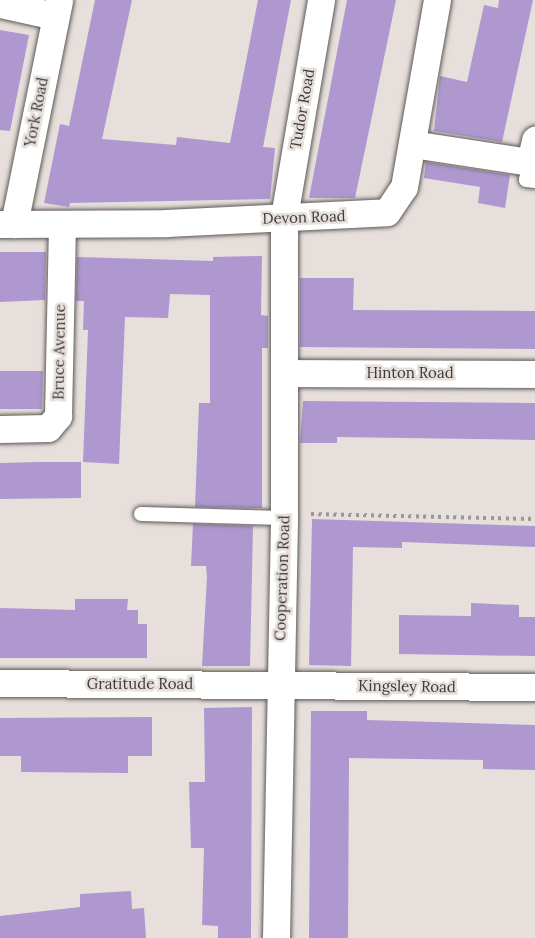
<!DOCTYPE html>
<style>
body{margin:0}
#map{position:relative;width:535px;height:938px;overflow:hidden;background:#e6dfdc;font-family:Lora,serif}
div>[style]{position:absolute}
.building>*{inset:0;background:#ae98cf}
.path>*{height:4px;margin-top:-2px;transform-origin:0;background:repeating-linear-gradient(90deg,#9c9694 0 3px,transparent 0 7.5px)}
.roads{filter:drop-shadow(0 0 2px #5f5957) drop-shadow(0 0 2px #5f5957)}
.service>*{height:14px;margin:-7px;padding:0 7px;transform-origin:7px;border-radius:7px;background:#fff}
.minor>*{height:27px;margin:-13.5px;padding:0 13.5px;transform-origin:13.5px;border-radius:13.5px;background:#fff}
span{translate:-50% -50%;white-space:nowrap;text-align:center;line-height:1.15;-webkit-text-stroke:5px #e6dfdc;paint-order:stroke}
.street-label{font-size:15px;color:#3d3a39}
</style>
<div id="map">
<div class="building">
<i style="clip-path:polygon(95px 0,132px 0,102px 139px,176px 145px,177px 137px,230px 143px,258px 0,291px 0,263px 147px,275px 148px,270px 199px,70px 203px,69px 207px,44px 203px,60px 124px,69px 126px)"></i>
<i style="clip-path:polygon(347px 0,396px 0,355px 198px,309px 198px)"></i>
<i style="clip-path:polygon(499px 0,533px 0,502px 142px,434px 131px,440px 76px,467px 82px,484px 5px,498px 8px)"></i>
<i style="clip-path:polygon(0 30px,29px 35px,10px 131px,0 130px)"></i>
<i style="clip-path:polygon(426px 162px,510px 175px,505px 208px,478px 203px,480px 187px,424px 178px)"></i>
<i style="clip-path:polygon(0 252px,46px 252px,45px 300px,0 302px)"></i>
<i style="clip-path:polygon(262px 256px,261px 315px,268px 316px,268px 348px,262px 348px,262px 508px,195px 507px,199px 403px,210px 403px,210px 295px,170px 294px,168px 318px,125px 317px,119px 464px,83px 462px,88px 330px,83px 330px,84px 301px,76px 301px,77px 257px,213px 261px,213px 257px)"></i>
<i style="clip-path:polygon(300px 278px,354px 278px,353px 310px,535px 311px,535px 349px,300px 347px)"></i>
<i style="clip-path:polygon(0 371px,43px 371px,42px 409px,0 409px)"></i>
<i style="clip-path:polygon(303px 401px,535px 403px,535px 440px,337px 437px,337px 443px,300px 443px)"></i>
<i style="clip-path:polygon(39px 462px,81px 462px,81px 498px,0 499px,0 463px)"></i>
<i style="clip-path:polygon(312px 519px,535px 526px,535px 547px,402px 542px,402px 548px,353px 547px,351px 666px,309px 665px)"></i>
<i style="clip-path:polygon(193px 524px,253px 526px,250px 666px,202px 666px,207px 577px,206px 566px,191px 566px)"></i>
<i style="clip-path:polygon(75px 599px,128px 599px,127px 610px,138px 610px,138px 624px,147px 624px,147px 658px,0 658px,0 608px,75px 610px)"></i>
<i style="clip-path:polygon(471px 603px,519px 605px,519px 617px,535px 617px,535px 656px,399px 654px,399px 615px,471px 616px)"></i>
<i style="clip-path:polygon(252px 707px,251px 938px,218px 938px,218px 926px,202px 925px,204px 848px,191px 848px,189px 782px,205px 782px,204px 708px)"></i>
<i style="clip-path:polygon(311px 711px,367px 711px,367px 720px,535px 725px,535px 770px,483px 769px,483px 760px,349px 758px,348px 938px,309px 938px)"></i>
<i style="clip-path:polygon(152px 717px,152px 756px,128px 756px,128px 773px,21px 772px,21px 756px,0 756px,0 718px)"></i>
<i style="clip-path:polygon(131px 891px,132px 909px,144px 908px,146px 938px,0 938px,0 916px,80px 907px,80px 894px)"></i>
</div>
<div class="path">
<i style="left:311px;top:514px;width:224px;rotate:1.3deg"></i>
</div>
<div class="roads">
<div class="service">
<i style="left:530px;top:162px;width:18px;rotate:103deg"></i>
<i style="left:526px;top:180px;width:9px;rotate:6deg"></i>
<i style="left:141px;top:514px;width:143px;rotate:1.6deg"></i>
</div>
<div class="minor">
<i style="left:0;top:4px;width:56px;rotate:12.3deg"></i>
<i style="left:412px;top:144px;width:119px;rotate:8.7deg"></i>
<i style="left:530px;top:162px;width:23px;rotate:-77deg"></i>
<i style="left:0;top:224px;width:166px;rotate:-0.3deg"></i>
<i style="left:166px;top:223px;width:221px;rotate:-2.8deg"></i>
<i style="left:387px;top:212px;width:30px;rotate:-56deg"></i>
<i style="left:404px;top:187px;width:190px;rotate:-80deg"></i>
<i style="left:14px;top:224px;width:228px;rotate:-78.6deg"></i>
<i style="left:285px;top:373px;width:250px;rotate:0.2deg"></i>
<i style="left:0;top:429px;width:48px;rotate:-1.2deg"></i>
<i style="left:48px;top:428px;width:16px;rotate:-50deg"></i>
<i style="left:58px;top:416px;width:192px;rotate:-88.8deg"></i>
<i style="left:0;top:683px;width:535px;rotate:0.43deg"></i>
<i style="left:276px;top:938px;width:420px;rotate:-88.9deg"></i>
<i style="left:284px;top:518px;width:301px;rotate:-90deg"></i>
<i style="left:284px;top:217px;width:220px;rotate:-80.3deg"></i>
</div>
</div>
<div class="street-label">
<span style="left:302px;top:109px;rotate:-80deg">Tudor Road</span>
<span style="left:36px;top:112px;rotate:-79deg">York Road</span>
<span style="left:304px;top:217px;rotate:-2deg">Devon Road</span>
<span style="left:59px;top:352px;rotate:-89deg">Bruce Avenue</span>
<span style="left:410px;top:373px">Hinton Road</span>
<span style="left:282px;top:578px;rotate:-88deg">Cooperation Road</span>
<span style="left:140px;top:684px">Gratitude Road</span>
<span style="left:407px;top:686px;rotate:1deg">Kingsley Road</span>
</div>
</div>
